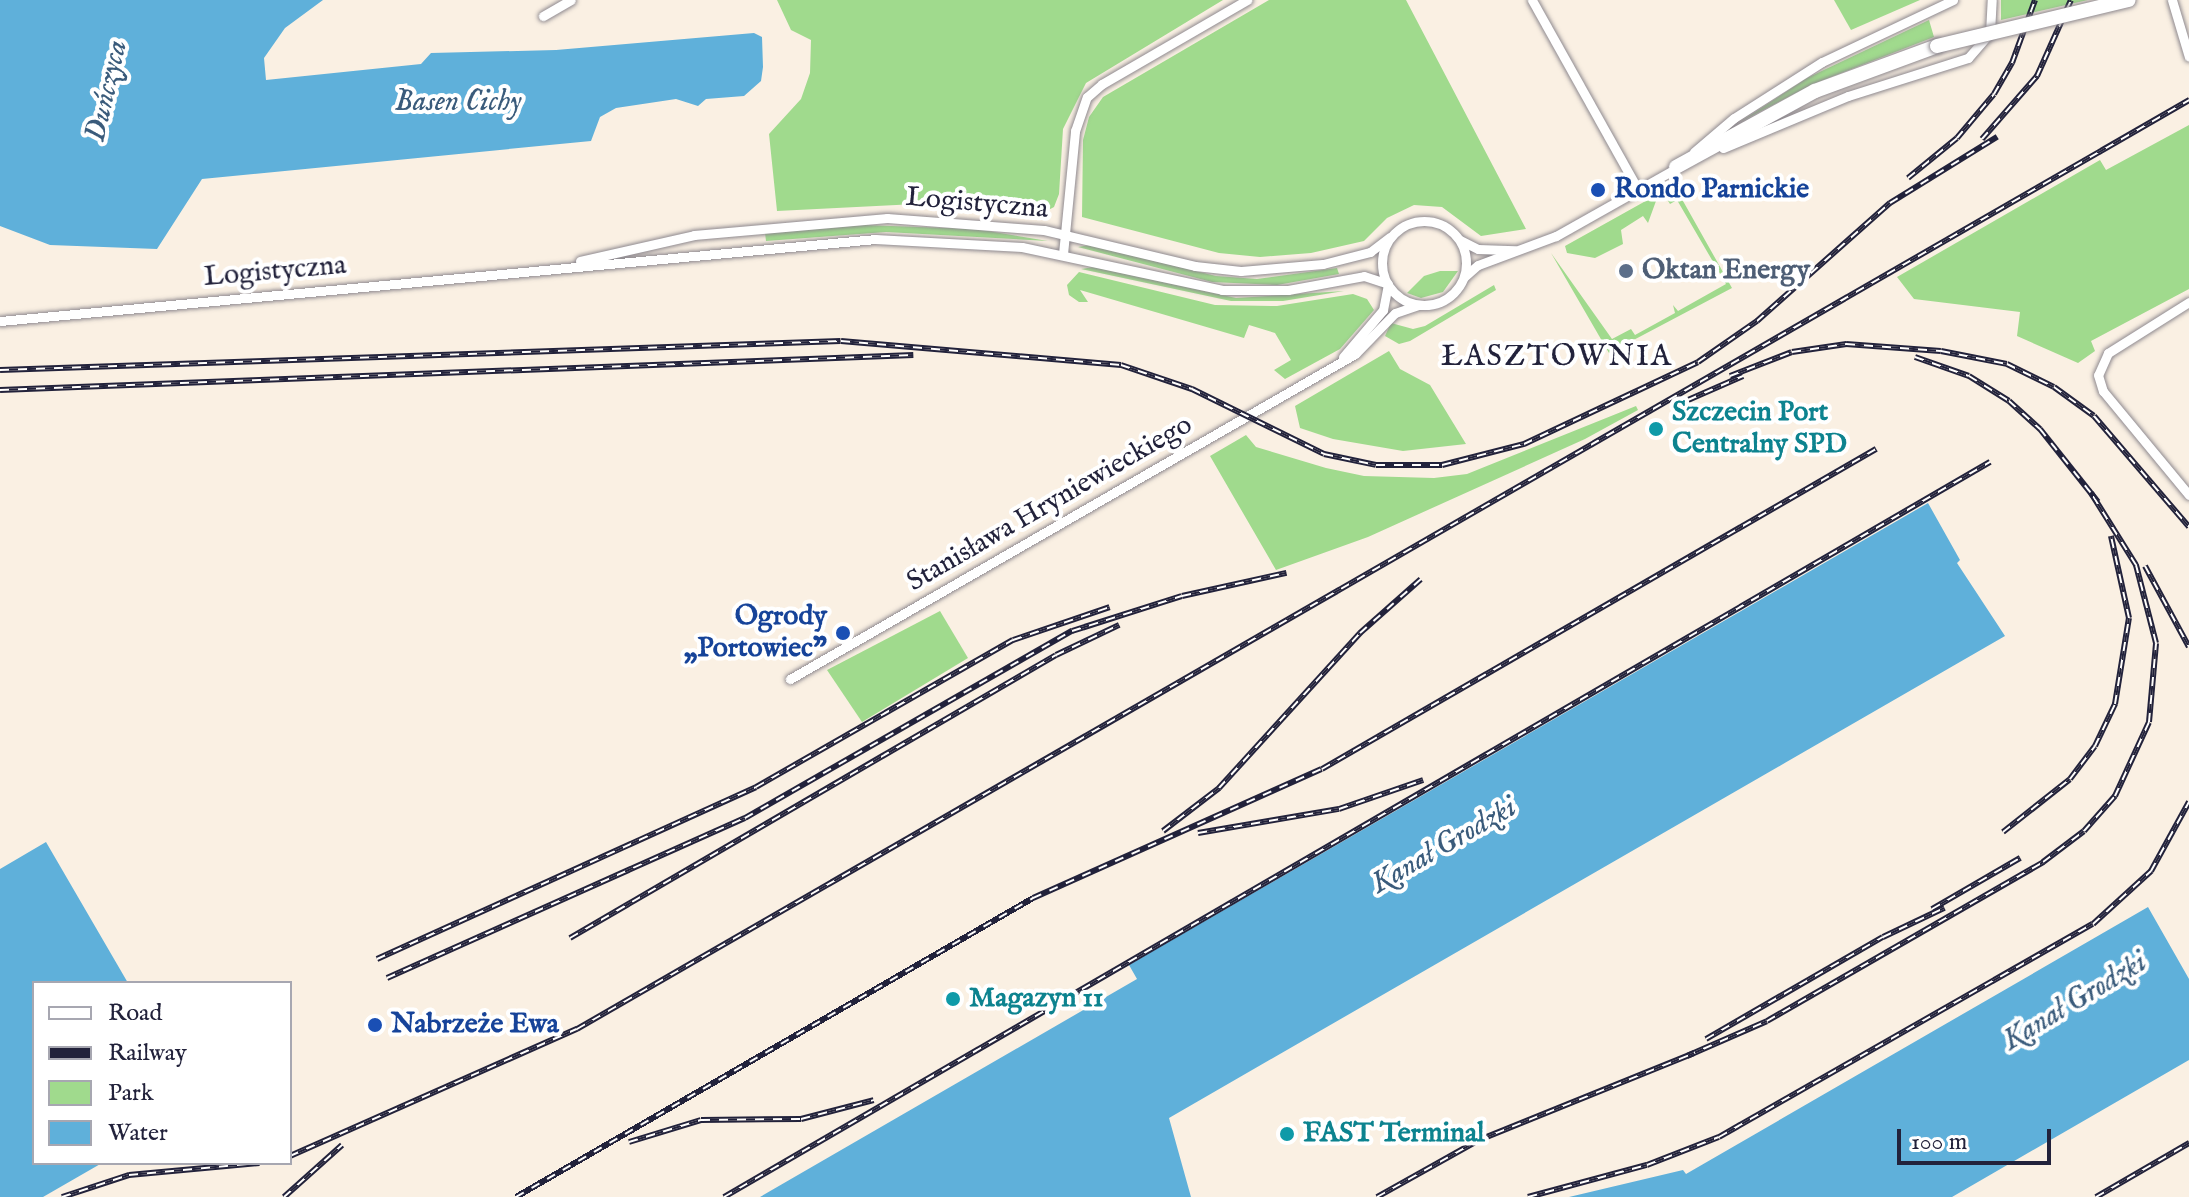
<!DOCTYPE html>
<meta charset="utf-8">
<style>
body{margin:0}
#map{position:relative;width:2189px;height:1197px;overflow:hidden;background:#faf0e3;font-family:"IM FELL English",serif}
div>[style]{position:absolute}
.green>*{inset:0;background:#a0da8d}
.water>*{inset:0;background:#5fb0da}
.roads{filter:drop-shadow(0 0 2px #8e898f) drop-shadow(0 0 2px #8e898f)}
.minor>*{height:9px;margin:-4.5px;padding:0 4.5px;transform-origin:4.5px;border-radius:4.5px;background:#fff}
.minor>.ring{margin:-4.5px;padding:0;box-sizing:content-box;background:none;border:9px solid #fff;border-radius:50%}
.primary>*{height:14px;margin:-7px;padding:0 7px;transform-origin:7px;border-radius:7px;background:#fff}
.rail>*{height:6px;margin-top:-3px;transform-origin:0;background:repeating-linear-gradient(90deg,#fff 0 9px,#22223b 0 18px);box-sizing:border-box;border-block:2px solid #22223b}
.bridges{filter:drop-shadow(0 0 2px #8e898f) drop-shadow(0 0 2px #8e898f)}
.primary-bridge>*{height:14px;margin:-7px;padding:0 7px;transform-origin:7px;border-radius:7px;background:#fff}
.dots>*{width:22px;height:22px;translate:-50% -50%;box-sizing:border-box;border:4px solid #fff;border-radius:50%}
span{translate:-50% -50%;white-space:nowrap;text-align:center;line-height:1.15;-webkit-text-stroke:8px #fff;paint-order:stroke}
.transit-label{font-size:28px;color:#164399;font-weight:700}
.left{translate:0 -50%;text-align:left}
.right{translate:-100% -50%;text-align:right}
.street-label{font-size:28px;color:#22223b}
.service-label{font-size:28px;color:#4e5e75;font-weight:700}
.culture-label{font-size:28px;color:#0d838f;font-weight:700}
.water-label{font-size:30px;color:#3a5b7b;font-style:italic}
.neighbourhood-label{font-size:30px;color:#22223b;letter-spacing:2px}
.legend{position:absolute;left:32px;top:981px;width:260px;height:184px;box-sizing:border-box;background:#fff;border:2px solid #a7a7b1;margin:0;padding:10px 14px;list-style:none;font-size:24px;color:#22223b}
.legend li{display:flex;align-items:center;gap:16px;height:40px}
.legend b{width:40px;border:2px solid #a7a7b1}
.scale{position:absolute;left:1897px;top:1129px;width:154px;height:36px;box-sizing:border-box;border:4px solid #22223b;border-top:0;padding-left:10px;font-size:24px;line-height:28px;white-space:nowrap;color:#22223b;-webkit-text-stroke:6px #fff;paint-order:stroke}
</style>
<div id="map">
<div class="green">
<i style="clip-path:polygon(777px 0,1223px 0,1086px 83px,1063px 129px,1059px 194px,1054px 207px,1041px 214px,916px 204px,777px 211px,769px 134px,801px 99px,810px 73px,811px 40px,791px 30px)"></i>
<i style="clip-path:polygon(1269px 0,1406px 0,1526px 229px,1481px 236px,1442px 207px,1414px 205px,1387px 218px,1364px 241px,1311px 253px,1260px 257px,1219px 253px,1082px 217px,1083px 140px,1089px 117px,1103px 97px)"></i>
<i style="clip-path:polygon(1834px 0,1920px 0,1851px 30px)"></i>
<i style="clip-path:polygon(2001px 0,2088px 0,2001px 20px)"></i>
<i style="clip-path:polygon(1929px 20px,1934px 37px,1813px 84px,1740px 122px,1807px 78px)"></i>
<i style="clip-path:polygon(2189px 125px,2189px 289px,2091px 341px,2095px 351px,2078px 363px,2017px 336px,2020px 312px,1914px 299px,1897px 277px,2100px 160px,2106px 170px)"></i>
<i style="clip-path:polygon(1674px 185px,1732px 288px,1609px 353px,1551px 253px,1612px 339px,1631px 329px,1635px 335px,1675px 313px,1673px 305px,1678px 311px,1726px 284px,1677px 200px,1670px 204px,1665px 196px)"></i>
<i style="clip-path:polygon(1651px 198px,1656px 201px,1648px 223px,1643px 216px,1621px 230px,1623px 244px,1595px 258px,1567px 253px,1565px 246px)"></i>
<i style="clip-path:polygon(863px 225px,976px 229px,1048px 241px,886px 232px,766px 241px,765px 233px)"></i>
<i style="clip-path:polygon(1090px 245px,1216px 276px,1257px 279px,1337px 268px,1339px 274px,1277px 285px,1212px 282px,1078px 247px)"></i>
<i style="clip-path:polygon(1094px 267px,1236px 298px,1344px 291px,1283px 301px,1231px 301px,1081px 269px)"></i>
<i style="clip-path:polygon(1440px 271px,1458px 271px,1443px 292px,1421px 298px,1407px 293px,1424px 276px)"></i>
<i style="clip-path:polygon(1079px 272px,1215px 305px,1277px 306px,1353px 294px,1367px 299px,1374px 310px,1340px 349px,1285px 379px,1274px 370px,1291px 360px,1275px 333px,1249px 325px,1244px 338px,1080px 290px,1088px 302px,1079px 302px,1069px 295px,1067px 285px)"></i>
<i style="clip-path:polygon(1494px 285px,1496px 290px,1410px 341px,1399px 344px,1385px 336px,1391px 323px,1413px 329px,1425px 326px)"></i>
<i style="clip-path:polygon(1389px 351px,1400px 369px,1430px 385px,1466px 444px,1403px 451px,1333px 439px,1300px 428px,1295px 406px)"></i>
<i style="clip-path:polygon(1636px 406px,1638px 410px,1585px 439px,1368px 537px,1276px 570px,1210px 456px,1246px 435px,1256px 447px,1326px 468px,1364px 476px,1434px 478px,1467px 474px)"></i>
<i style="clip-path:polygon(940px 611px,968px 658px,862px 722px,827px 670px)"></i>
</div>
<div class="water">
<i style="clip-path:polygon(0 0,323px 0,285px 28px,264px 58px,266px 80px,421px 64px,431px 53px,556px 50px,754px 33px,762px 37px,763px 67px,761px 81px,744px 96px,706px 99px,698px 106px,676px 99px,616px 108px,600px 117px,591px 141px,202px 179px,157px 249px,50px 245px,0 226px)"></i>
<i style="clip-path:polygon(1928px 503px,1960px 560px,1957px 563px,2005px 636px,1169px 1118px,1191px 1197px,760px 1197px,1137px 979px,1129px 965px)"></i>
<i style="clip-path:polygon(46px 842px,128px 983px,34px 983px,34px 1163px,102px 1163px,43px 1197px,0 1197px,0 869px)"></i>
<i style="clip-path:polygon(2148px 907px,2189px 979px,2189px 1060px,1952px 1197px,1569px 1197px,1683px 1170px,1686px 1174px)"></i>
</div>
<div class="roads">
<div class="minor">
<i style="left:1532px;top:0;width:218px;rotate:60.8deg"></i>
<i style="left:2172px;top:0;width:59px;rotate:73.4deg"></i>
<i style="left:543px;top:16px;width:32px;rotate:-30deg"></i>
<i style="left:1723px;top:148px;width:135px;rotate:-22.6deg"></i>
<i style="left:1848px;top:96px;width:126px;rotate:-17.6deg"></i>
<i style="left:1968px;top:58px;width:33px;rotate:-49deg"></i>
<i style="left:1990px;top:33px;width:33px;rotate:-87deg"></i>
<i style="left:1694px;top:152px;width:52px;rotate:-40.4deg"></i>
<i style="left:1734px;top:118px;width:104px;rotate:-32.5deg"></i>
<i style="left:1822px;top:62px;width:145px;rotate:-25.3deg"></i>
<i class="ring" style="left:1382px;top:221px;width:75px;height:75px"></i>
<i style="left:1460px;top:240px;width:20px;rotate:27deg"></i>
<i style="left:1478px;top:249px;width:37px;rotate:2deg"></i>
<i style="left:1063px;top:254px;width:124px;rotate:-84.4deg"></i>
<i style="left:1075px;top:131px;width:36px;rotate:-71deg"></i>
<i style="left:1087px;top:97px;width:20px;rotate:-41deg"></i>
<i style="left:1102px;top:84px;width:168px;rotate:-30.1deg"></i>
<i style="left:580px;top:261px;width:117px;rotate:-12.8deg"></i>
<i style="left:694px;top:235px;width:194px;rotate:-5deg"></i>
<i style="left:887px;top:218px;width:157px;rotate:4.4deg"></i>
<i style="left:1044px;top:230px;width:155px;rotate:13.4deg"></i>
<i style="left:1195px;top:266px;width:46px;rotate:6.2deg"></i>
<i style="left:1241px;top:271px;width:82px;rotate:-4.9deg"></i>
<i style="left:1323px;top:264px;width:49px;rotate:-14.3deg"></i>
<i style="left:1370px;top:252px;width:25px;rotate:-37deg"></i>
<i style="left:1464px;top:277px;width:18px;rotate:-41deg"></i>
<i style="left:1478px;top:265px;width:83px;rotate:-20.4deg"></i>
<i style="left:1556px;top:236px;width:142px;rotate:-29.4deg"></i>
<i style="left:2189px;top:302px;width:96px;rotate:147.8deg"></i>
<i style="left:2108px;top:353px;width:24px;rotate:114deg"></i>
<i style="left:2098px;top:375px;width:17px;rotate:73deg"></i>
<i style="left:2103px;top:391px;width:135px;rotate:50.4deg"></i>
<i style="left:0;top:321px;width:879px;rotate:-5.35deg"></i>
<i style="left:875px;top:239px;width:147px;rotate:3.1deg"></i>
<i style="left:1022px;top:247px;width:205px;rotate:12.1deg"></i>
<i style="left:1222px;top:290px;width:66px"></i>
<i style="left:1288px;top:290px;width:77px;rotate:-10.4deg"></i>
<i style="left:1364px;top:276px;width:25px;rotate:18deg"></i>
<i style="left:1343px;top:357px;width:62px;rotate:-49.6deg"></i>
<i style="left:1383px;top:310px;width:26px;rotate:-79deg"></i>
<i style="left:790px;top:679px;width:652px;rotate:-29.91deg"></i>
<i style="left:1355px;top:354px;width:57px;rotate:-45.7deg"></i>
<i style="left:1395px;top:313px;width:24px;rotate:-19deg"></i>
</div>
<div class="primary">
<i style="left:1676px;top:167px;width:158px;rotate:-28.7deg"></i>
<i style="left:1815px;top:91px;width:130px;rotate:-20.2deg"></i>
</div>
</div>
<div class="rail">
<i style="left:1982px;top:139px;width:84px;rotate:-48.9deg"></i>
<i style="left:2037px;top:76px;width:83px;rotate:-65.9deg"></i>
<i style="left:1908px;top:178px;width:63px;rotate:-39.2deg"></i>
<i style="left:1957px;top:138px;width:57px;rotate:-49.9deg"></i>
<i style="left:1994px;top:94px;width:36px;rotate:-60deg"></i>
<i style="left:2012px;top:63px;width:67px;rotate:-69.9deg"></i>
<i style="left:1915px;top:357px;width:57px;rotate:19.4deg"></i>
<i style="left:1969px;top:376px;width:47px;rotate:32deg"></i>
<i style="left:2009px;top:401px;width:42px;rotate:42.1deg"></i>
<i style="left:2040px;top:429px;width:93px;rotate:51.5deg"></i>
<i style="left:0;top:370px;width:841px;rotate:-1.97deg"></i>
<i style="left:841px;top:341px;width:281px;rotate:4.9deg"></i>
<i style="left:1121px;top:365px;width:75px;rotate:18.7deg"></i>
<i style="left:1192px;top:389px;width:147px;rotate:26.2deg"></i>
<i style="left:1324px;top:454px;width:53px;rotate:11.9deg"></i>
<i style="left:1376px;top:465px;width:66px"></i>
<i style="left:1442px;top:465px;width:85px;rotate:-14.4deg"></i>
<i style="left:1524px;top:444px;width:192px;rotate:-25.2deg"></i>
<i style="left:1698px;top:362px;width:72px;rotate:-34.8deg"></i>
<i style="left:1757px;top:321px;width:178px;rotate:-41.6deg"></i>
<i style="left:1890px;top:203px;width:126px;rotate:-31.7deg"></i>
<i style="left:1730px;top:376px;width:66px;rotate:-21.2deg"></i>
<i style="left:1792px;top:352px;width:55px;rotate:-8.4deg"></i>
<i style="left:1846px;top:344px;width:95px;rotate:4.2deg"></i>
<i style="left:1941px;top:351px;width:67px;rotate:11.1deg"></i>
<i style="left:2007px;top:364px;width:52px;rotate:26.1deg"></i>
<i style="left:2054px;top:387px;width:49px;rotate:35.9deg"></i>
<i style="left:2094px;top:416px;width:146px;rotate:49.4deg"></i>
<i style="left:0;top:390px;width:914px;rotate:-2.2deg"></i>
<i style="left:1688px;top:400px;width:60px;rotate:-23.6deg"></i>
<i style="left:2145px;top:566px;width:92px;rotate:61.5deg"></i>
<i style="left:1163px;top:831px;width:71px;rotate:-37.5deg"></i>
<i style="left:1219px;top:788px;width:210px;rotate:-47.7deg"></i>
<i style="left:1360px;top:633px;width:81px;rotate:-41.5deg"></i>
<i style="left:2003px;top:832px;width:85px;rotate:-38.3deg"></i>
<i style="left:2070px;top:779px;width:41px;rotate:-52.9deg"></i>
<i style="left:2095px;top:746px;width:47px;rotate:-64.5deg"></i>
<i style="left:2115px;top:704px;width:87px;rotate:-80.8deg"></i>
<i style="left:2129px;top:618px;width:84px;rotate:-102.4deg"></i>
<i style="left:1198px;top:833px;width:143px;rotate:-9.7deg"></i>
<i style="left:1339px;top:809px;width:89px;rotate:-19deg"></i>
<i style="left:1932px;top:909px;width:102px;rotate:-30.1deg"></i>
<i style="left:570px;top:938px;width:562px;rotate:-30.21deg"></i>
<i style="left:1056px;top:655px;width:70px;rotate:-25.5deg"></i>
<i style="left:377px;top:959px;width:416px;rotate:-24.4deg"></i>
<i style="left:756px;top:787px;width:296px;rotate:-29.8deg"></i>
<i style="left:1013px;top:640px;width:102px;rotate:-18.8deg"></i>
<i style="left:387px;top:978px;width:392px;rotate:-24.1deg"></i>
<i style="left:745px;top:818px;width:377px;rotate:-29.8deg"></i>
<i style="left:1072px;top:631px;width:115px;rotate:-17.7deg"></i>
<i style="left:1182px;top:596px;width:107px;rotate:-12.5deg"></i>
<i style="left:1706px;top:1039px;width:204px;rotate:-30deg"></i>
<i style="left:1883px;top:937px;width:68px;rotate:-25.4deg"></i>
<i style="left:1687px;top:1056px;width:87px;rotate:-23.6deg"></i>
<i style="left:1767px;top:1021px;width:319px;rotate:-29.9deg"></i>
<i style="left:2043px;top:862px;width:51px;rotate:-37.1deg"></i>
<i style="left:2084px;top:831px;width:47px;rotate:-48.5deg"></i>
<i style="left:2115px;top:796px;width:81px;rotate:-65.3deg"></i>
<i style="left:2149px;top:722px;width:79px;rotate:-84.9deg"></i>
<i style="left:2156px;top:643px;width:81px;rotate:-104.4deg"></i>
<i style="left:2136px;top:565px;width:85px;rotate:-122deg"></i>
<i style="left:629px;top:1142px;width:75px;rotate:-17deg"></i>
<i style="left:701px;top:1120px;width:100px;rotate:-0.6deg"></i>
<i style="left:801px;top:1119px;width:75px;rotate:-14.6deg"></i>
<i style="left:290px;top:1156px;width:314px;rotate:-23.9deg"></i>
<i style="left:577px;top:1029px;width:1861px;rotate:-29.95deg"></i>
<i style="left:62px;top:1197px;width:71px;rotate:-18.2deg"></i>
<i style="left:129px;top:1175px;width:131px;rotate:-5.3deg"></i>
<i style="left:284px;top:1197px;width:78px;rotate:-41.9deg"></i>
<i style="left:516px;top:1197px;width:597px;rotate:-30.04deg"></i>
<i style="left:1033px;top:898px;width:316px;rotate:-24.1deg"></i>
<i style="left:1322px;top:769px;width:640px;rotate:-30.01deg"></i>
<i style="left:724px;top:1197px;width:1464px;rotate:-30.14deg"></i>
<i style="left:1377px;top:1197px;width:117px;rotate:-29.2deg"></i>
<i style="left:1479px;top:1140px;width:232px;rotate:-22deg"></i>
<i style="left:1528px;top:1197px;width:123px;rotate:-15.1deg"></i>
<i style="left:1647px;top:1165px;width:77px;rotate:-21.3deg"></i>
<i style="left:1719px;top:1137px;width:430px;rotate:-29.7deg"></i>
<i style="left:2093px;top:924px;width:79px;rotate:-42.4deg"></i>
<i style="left:2151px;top:871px;width:79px;rotate:-61.2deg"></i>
<i style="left:2096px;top:1197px;width:108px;rotate:-30.1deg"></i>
</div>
<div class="bridges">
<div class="primary-bridge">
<i style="left:1937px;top:46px;width:197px;rotate:-13.5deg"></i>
</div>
</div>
<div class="dots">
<i style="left:1598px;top:190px;background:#1a4fb4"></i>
<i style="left:1626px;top:271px;background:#5c6f8a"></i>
<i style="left:1656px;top:429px;background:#0f9aa8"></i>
<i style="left:843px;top:633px;background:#1a4fb4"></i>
<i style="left:953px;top:999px;background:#0f9aa8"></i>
<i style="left:375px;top:1025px;background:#1a4fb4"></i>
<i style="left:1287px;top:1134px;background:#0f9aa8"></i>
</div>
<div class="transit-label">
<span class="left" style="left:1614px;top:190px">Rondo Parnickie</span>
<span class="right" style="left:827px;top:633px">Ogrody<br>„Portowiec”</span>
<span class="left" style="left:391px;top:1025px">Nabrzeże Ewa</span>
</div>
<div class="street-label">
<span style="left:977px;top:204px;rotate:5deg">Logistyczna</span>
<span style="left:275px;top:272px;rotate:-5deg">Logistyczna</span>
<span style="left:1050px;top:504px;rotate:-30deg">Stanisława Hryniewieckiego</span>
</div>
<div class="service-label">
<span class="left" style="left:1642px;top:271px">Oktan Energy</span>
</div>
<div class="culture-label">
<span class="left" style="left:1672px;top:429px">Szczecin Port<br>Centralny SPD</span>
<span class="left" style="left:969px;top:999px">Magazyn 11</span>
<span class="left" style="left:1303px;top:1134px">FAST Terminal</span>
</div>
<div class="water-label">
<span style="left:107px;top:91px;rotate:-77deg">Duńczyca</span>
<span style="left:458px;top:102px">Basen Cichy</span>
<span style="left:1444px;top:846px;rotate:-30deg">Kanał Grodzki</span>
<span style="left:2075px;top:1002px;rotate:-31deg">Kanał Grodzki</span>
</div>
<div class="neighbourhood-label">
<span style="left:1557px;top:357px">ŁASZTOWNIA</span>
</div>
<ul class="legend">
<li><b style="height:10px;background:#fff"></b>Road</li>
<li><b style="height:10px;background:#22223b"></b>Railway</li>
<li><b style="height:22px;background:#a0da8d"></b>Park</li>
<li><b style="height:22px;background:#5fb0da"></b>Water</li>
</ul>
<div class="scale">100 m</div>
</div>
